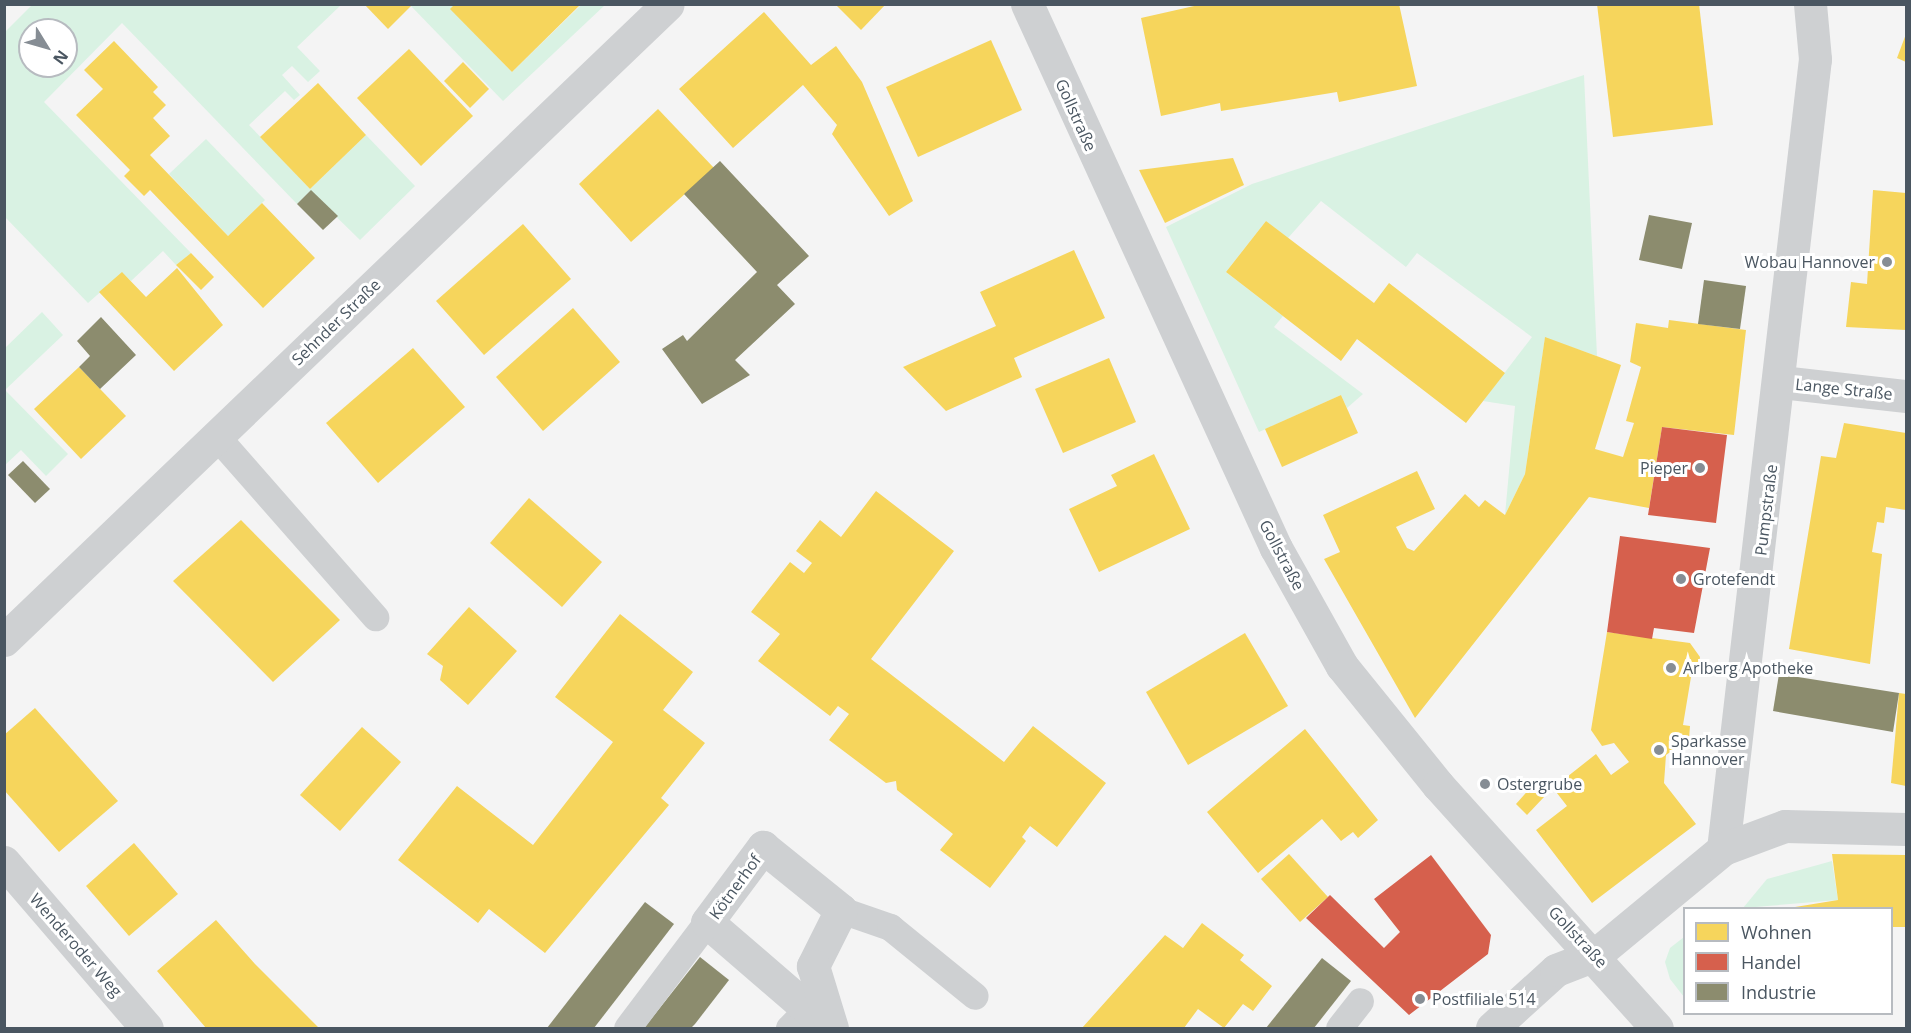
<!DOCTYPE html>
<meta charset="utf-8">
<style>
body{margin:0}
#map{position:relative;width:1911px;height:1033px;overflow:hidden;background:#f4f4f4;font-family:"Open Sans",sans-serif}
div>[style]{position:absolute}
.green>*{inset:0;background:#d9f2e3}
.homes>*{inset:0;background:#f6d55c}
.shops>*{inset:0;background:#d6604d}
.industry>*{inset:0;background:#8c8c6e}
.lane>*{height:27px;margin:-13.5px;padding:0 13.5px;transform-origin:13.5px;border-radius:13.5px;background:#ced0d2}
.street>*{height:33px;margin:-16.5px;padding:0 16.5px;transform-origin:16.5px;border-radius:16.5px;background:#ced0d2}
.dots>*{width:16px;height:16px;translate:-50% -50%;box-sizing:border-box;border:3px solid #fff;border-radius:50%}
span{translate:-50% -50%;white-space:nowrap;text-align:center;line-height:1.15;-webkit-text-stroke:6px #fff;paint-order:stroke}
.street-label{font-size:16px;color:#4a5661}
.poi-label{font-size:16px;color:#4a5661}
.right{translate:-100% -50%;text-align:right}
.left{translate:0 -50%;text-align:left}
.frame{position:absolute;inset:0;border:6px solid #4a5661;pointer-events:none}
.legend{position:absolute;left:1683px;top:907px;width:210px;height:108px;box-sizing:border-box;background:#fff;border:2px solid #b7bbc0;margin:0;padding:8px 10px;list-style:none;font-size:18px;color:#4a5661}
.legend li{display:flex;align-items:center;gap:12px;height:30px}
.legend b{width:30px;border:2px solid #b7bbc0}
.north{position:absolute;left:18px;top:18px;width:60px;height:60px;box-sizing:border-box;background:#fff;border:2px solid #b7bbc0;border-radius:50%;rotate:127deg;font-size:16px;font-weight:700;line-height:24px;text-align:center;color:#4a5661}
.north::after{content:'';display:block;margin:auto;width:21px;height:27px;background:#868d94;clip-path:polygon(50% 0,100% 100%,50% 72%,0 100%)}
</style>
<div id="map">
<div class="green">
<i style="clip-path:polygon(evenodd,32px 5px,341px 5px,297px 47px,320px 71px,308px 82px,292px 66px,282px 75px,300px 95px,294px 100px,285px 91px,249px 125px,310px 189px,366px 135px,415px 186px,360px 240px,310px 191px,297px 204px,122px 23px,44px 102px,191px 253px,176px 265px,163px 251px,131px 281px,122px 273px,88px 303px,5px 217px,5px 32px,32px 5px,30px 30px,66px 30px,66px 66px,30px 66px,30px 30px)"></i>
<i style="clip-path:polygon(410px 5px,455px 5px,451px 9px,512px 72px,581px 5px,605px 5px,503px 101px)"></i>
<i style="clip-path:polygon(1584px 75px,1597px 356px,1545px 338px,1525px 474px,1505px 515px,1515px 406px,1483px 401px,1532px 337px,1417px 253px,1406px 267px,1321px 201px,1288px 238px,1266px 221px,1226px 272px,1283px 316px,1274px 327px,1363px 394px,1347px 408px,1341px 395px,1259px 432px,1166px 227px,1252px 184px)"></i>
<i style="clip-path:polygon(206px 139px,265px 200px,228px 236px,169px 174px)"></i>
<i style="clip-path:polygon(42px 312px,63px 335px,5px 390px,68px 454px,46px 476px,21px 450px,4px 466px,5px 348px)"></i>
<i style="clip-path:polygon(1832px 861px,1838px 900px,1743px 908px,1767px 879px)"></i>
<i style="clip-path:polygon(1684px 937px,1684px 997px,1670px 979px,1665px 962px,1670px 948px)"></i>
</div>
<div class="homes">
<i style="clip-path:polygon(364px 4px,410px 4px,411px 6px,388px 29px)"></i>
<i style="clip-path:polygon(455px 4px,581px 4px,512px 72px,450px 9px)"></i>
<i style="clip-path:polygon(835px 4px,886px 4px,861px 30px)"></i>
<i style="clip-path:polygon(1203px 4px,1399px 4px,1417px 86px,1339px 102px,1337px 92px,1221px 111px,1220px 103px,1161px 116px,1141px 18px)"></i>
<i style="clip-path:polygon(1597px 4px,1699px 4px,1713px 125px,1613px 137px)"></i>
<i style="clip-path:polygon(764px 12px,811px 65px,836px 46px,862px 82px,913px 201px,889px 216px,832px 134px,837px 125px,803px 85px,733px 148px,679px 89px)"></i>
<i style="clip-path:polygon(1906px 34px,1906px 62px,1897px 58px)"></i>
<i style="clip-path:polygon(991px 40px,1022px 110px,918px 157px,886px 87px)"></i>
<i style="clip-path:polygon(114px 41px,158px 87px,153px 92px,166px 105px,153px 118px,170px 136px,150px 155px,228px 236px,262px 203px,315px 258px,263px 308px,150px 190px,144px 196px,124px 176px,130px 170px,76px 115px,103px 89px,84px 70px)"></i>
<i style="clip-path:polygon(409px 49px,473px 116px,421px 166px,357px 98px)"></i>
<i style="clip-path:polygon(463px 62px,489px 89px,470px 108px,444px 81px)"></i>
<i style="clip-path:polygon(318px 83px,366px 135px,310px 189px,260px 137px)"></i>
<i style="clip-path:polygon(658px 109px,714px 168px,631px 242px,579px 184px)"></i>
<i style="clip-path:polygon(1233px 158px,1244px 185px,1165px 223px,1139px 170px)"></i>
<i style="clip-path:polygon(1873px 190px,1906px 193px,1906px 330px,1846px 327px,1851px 282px,1867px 284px)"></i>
<i style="clip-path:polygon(1266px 221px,1374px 303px,1389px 283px,1505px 373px,1466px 423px,1357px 339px,1341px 361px,1226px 272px)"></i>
<i style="clip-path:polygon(523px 224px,571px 279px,484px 355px,436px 301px)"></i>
<i style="clip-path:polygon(1074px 250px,1105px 318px,1014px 358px,1022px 377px,946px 411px,903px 367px,996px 326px,980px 292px)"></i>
<i style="clip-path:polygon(191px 253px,214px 277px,201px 290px,176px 265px)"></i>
<i style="clip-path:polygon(177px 268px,223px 325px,174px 371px,99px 292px,122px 272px,146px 297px)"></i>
<i style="clip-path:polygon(573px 308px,620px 362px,543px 431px,496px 377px)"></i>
<i style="clip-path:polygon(1669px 320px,1746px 330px,1734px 435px,1662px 427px,1649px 508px,1589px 497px,1415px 718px,1324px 559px,1340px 552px,1323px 515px,1417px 471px,1435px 509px,1396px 527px,1407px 548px,1414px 551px,1465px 494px,1479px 507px,1485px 500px,1505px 515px,1525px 474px,1545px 337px,1621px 365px,1595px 449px,1623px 457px,1634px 423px,1626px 421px,1641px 367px,1630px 362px,1636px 323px,1668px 328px)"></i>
<i style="clip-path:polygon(413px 348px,465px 407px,378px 483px,326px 423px)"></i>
<i style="clip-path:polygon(1109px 358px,1136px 422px,1063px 453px,1035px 389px)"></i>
<i style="clip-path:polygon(79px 367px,126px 416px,81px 459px,34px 409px)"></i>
<i style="clip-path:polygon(1341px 395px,1358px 433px,1282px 467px,1265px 429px)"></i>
<i style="clip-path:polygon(1844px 423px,1906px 433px,1906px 510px,1886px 507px,1884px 523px,1877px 522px,1872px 552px,1882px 554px,1870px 664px,1789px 649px,1821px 456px,1836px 458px)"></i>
<i style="clip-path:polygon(1154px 454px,1190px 529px,1099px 572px,1069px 509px,1117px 486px,1111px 475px)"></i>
<i style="clip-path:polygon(876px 491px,954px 551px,871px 659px,1004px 762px,1033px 726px,1106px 783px,1057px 847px,1030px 826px,1022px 837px,1026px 841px,990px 888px,940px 850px,953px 834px,897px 790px,896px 781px,886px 783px,829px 740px,849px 714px,838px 706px,830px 716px,758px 661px,780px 634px,751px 612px,790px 562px,804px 573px,812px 563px,796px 551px,820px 520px,841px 537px)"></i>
<i style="clip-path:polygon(529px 498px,602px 562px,562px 607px,490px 543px)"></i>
<i style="clip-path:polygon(241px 520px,340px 620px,273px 682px,173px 581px)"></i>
<i style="clip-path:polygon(469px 607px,517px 651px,468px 705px,440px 680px,443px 666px,427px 654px)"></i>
<i style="clip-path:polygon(620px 614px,693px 672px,663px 710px,705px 743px,661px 798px,669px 805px,545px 953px,489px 909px,478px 923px,398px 860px,457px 786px,533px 845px,613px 742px,555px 697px)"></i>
<i style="clip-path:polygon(1607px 632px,1690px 643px,1700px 657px,1698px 672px,1692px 671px,1683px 725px,1690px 726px,1689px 739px,1666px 755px,1664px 783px,1696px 824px,1592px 903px,1536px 830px,1567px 806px,1553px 788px,1596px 754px,1611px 775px,1629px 762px,1614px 743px,1602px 746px,1591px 730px)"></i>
<i style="clip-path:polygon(1245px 633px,1288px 706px,1188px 765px,1146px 692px)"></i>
<i style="clip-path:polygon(1899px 693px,1906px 694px,1906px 786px,1891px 783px)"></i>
<i style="clip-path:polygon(35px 708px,118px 801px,59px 852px,4px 790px,4px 735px)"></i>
<i style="clip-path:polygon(362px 727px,401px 762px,340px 831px,300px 795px)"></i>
<i style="clip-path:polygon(1305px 729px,1378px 820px,1358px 838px,1353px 832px,1341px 841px,1322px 819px,1258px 873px,1207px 812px)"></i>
<i style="clip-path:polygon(1532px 786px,1544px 797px,1527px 815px,1516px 804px)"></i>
<i style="clip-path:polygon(134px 843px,178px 894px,129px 936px,86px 886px)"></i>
<i style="clip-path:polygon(1289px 854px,1328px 897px,1300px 922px,1261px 879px)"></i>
<i style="clip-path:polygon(1832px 854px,1906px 855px,1906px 927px,1892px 927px,1892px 908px,1789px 908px,1838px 900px)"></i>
<i style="clip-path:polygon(216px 920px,255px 964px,319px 1028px,206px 1028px,157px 971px)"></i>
<i style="clip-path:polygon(1202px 923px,1244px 955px,1240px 960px,1272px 986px,1253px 1011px,1243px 1004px,1224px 1028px,1198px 1009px,1184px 1028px,1082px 1028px,1165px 935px,1183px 948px)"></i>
</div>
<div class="shops">
<i style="clip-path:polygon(1662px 427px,1727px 435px,1716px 523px,1648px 515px)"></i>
<i style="clip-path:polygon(1620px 536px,1710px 548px,1694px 633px,1654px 628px,1652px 639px,1607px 632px)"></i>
<i style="clip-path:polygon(1431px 855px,1491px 935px,1488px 954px,1409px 1015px,1306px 918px,1330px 895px,1384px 948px,1400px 932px,1374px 899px)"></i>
</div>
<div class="industry">
<i style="clip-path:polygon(720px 161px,809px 256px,777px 285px,795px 304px,735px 360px,750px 375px,702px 404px,662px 349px,683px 335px,687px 341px,757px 272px,684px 194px)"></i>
<i style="clip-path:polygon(311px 190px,338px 216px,323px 230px,297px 204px)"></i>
<i style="clip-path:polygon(1649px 215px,1692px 223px,1682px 269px,1639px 260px)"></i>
<i style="clip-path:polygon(1704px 280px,1746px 286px,1740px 329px,1698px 324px)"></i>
<i style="clip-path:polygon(101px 317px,136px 355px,100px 389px,79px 367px,90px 356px,77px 341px)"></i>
<i style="clip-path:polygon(23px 461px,50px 489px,35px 503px,8px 475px)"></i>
<i style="clip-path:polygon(1779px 674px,1899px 693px,1893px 732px,1773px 711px)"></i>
<i style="clip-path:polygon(645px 902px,674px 924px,618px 997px,594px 1028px,547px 1028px)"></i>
<i style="clip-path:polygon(700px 957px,729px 980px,695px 1024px,691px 1028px,644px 1028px)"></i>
<i style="clip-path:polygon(1322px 958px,1351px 981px,1314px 1028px,1266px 1028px)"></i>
</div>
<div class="lane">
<i style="left:217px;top:437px;width:240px;rotate:48.7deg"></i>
<i style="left:841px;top:910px;width:52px;rotate:19.1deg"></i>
<i style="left:890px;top:927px;width:109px;rotate:39.1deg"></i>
<i style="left:627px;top:1028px;width:133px;rotate:-53deg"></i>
<i style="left:789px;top:1028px;width:28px;rotate:-46deg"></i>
<i style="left:1339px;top:1028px;width:34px;rotate:-52deg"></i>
</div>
<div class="street">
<i style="left:1027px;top:4px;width:598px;rotate:65.41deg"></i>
<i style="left:1276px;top:548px;width:135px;rotate:60.8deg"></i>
<i style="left:1342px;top:666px;width:153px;rotate:51.1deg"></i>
<i style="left:1438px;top:785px;width:327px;rotate:48deg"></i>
<i style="left:1781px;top:382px;width:126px;rotate:6.4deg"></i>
<i style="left:4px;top:640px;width:919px;rotate:-43.77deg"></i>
<i style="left:1723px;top:849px;width:795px;rotate:-83.36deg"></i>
<i style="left:1815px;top:59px;width:55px;rotate:-95.2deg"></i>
<i style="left:4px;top:862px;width:219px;rotate:49.3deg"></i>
<i style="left:830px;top:1028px;width:162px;rotate:-139.2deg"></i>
<i style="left:707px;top:922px;width:94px;rotate:-53.3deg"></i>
<i style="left:763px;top:847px;width:100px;rotate:38.9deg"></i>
<i style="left:841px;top:910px;width:63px;rotate:116.6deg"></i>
<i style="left:813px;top:966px;width:65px;rotate:73deg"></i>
<i style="left:1492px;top:1028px;width:86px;rotate:-42.2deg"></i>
<i style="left:1556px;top:970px;width:42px;rotate:-21deg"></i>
<i style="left:1595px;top:955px;width:166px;rotate:-39.6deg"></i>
<i style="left:1723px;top:849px;width:66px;rotate:-20.4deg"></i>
<i style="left:1785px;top:826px;width:121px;rotate:1.4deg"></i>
</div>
<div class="dots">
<i style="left:1887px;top:262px;background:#868d94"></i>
<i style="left:1700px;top:468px;background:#868d94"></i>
<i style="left:1681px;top:579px;background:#868d94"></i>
<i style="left:1671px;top:668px;background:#868d94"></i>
<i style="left:1659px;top:750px;background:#868d94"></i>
<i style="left:1485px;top:784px;background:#868d94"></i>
<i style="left:1420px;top:999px;background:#868d94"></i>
</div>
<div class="street-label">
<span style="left:1076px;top:115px;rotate:66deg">Gollstraße</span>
<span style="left:336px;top:322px;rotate:-44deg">Sehnder Straße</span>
<span style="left:1844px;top:389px;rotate:6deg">Lange Straße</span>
<span style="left:1766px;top:510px;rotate:-83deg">Pumpstraße</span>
<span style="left:1282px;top:555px;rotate:62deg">Gollstraße</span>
<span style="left:735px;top:887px;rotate:-54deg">Kötnerhof</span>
<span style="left:1578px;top:937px;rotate:47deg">Gollstraße</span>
<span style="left:76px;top:945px;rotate:49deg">Wenderoder Weg</span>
</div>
<div class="poi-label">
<span class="right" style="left:1875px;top:262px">Wobau Hannover</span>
<span class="right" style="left:1688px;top:468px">Pieper</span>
<span class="left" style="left:1693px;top:579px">Grotefendt</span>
<span class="left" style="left:1683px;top:668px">Arlberg Apotheke</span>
<span class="left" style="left:1671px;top:750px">Sparkasse<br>Hannover</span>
<span class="left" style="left:1497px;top:784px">Ostergrube</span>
<span class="left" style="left:1432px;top:999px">Postfiliale 514</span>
</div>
<div class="frame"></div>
<ul class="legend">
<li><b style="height:16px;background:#f6d55c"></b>Wohnen</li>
<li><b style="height:16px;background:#d6604d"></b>Handel</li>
<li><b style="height:16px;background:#8c8c6e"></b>Industrie</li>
</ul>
<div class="north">N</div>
</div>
